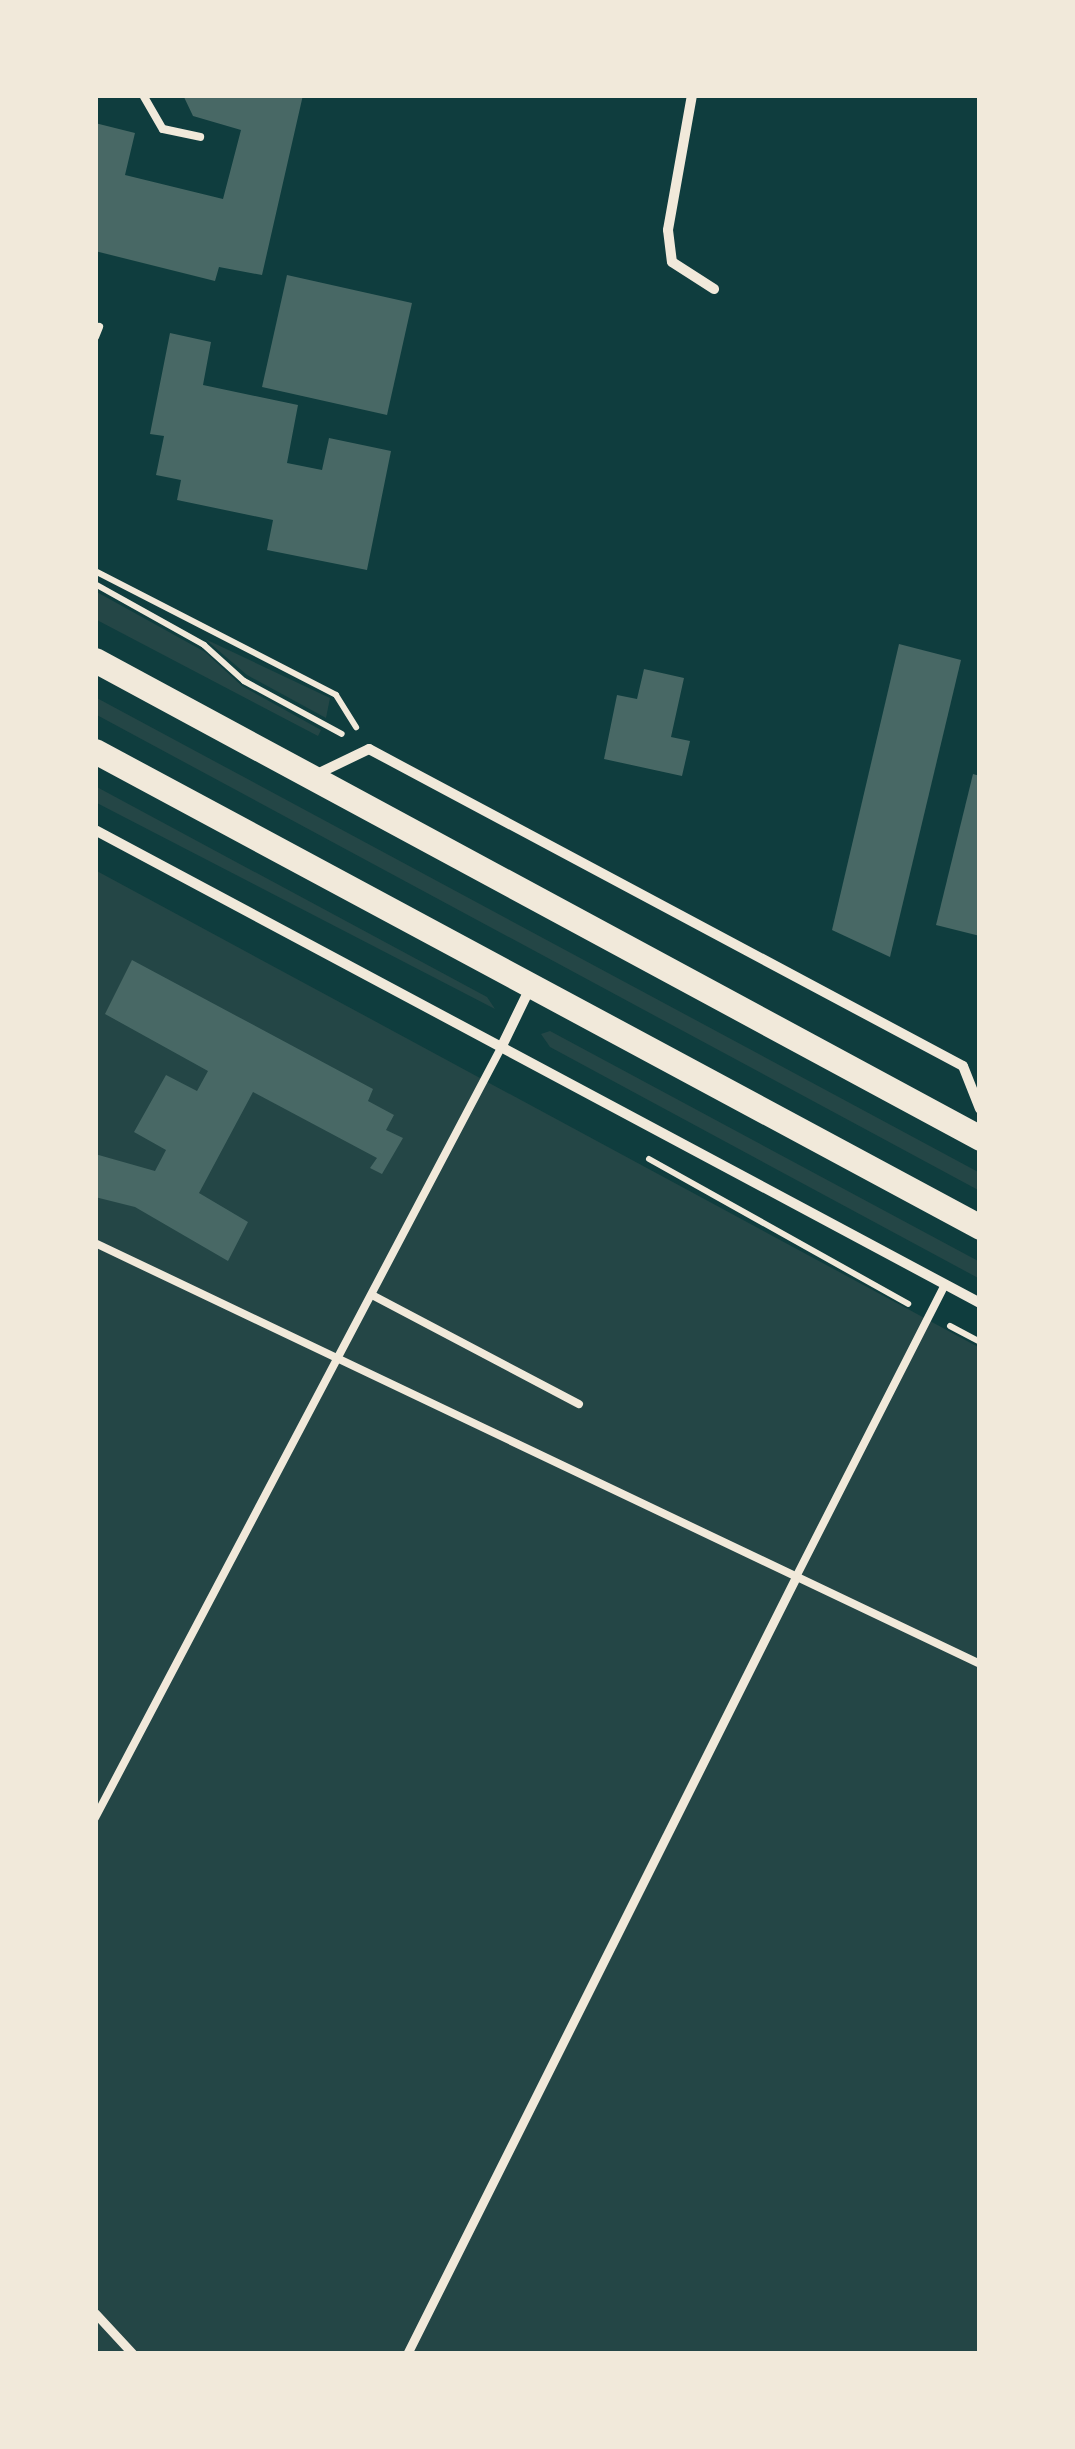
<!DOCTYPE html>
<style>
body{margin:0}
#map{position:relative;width:1075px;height:2449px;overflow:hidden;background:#0f3d3e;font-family:"Noto Sans",sans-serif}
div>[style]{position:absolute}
.green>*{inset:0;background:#244646}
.building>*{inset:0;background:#486865}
.path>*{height:6px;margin:-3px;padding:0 3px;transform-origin:3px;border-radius:3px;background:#f1e9da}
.service>*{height:8px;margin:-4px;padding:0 4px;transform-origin:4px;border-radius:4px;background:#f1e9da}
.pedestrian>*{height:9px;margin:-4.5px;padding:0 4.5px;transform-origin:4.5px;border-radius:4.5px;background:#f1e9da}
.minor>*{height:10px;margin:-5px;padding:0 5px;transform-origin:5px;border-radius:5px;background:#f1e9da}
.primary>*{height:25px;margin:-12.5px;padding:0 12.5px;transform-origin:12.5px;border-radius:12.5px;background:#f1e9da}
span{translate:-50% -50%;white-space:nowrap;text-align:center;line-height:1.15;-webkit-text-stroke:10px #f1e9da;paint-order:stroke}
.frame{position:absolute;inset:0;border:98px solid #f1e9da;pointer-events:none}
</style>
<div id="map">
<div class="green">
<i style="clip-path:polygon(95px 591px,205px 652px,242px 686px,321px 730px,318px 736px,95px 619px)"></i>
<i style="clip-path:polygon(205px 639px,330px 698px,326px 718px,247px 675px)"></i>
<i style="clip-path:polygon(95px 697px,980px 1173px,980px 1191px,95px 714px)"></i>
<i style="clip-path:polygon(95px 786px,487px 997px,495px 1009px,95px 802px)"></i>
<i style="clip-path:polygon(95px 870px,980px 1348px,980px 2354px,95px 2354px)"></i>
<i style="clip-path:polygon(550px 1031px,980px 1262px,980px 1279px,550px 1047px,541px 1034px)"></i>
</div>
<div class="building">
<i style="clip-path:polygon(183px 95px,303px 95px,262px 275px,219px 267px,215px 281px,95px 251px,95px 123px,135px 133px,125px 175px,223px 199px,241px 130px,193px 116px)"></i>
<i style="clip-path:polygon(287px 275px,412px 303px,387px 415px,262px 387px)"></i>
<i style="clip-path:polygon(170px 333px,211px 342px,203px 385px,298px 405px,287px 463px,322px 470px,329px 438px,391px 451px,367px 570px,267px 550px,273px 520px,177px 500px,181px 480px,156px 475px,164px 436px,150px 434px)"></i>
<i style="clip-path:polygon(899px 644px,961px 660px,890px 957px,832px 930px)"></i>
<i style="clip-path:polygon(644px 669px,684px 678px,671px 737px,690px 741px,682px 776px,604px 759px,617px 695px,637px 699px)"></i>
<i style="clip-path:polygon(973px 774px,980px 776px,980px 936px,936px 925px)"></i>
<i style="clip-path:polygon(132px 960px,373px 1089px,368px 1101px,394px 1115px,386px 1130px,403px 1138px,382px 1174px,370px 1168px,377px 1158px,253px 1092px,199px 1193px,248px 1222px,228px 1261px,135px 1207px,95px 1197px,95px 1154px,155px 1171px,166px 1150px,134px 1132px,166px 1075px,197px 1091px,208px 1071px,105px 1014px)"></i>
</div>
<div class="path">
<i style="left:95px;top:571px;width:271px;rotate:27.2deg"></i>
<i style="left:336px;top:695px;width:38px;rotate:58deg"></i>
<i style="left:95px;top:584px;width:125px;rotate:29.2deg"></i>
<i style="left:204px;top:645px;width:54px;rotate:42deg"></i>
<i style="left:244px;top:681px;width:111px;rotate:28.4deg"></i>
<i style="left:649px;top:1159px;width:297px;rotate:29.2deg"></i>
<i style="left:950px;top:1326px;width:34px;rotate:28deg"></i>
</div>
<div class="service">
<i style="left:143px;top:95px;width:39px;rotate:60deg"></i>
<i style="left:163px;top:129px;width:38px;rotate:12deg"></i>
<i style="left:95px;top:337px;width:11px;rotate:-68deg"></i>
<i style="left:95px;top:1243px;width:980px;rotate:25.44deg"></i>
<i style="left:372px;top:1295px;width:234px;rotate:27.8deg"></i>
<i style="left:796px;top:1577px;width:329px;rotate:-63deg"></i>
<i style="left:95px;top:1818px;width:870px;rotate:-62.2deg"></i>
</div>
<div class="pedestrian">
<i style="left:95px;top:2313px;width:56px;rotate:47.2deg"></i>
<i style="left:407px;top:2354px;width:869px;rotate:-63.41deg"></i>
</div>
<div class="minor">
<i style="left:692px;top:95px;width:137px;rotate:100.1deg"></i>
<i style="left:668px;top:230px;width:32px;rotate:83deg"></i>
<i style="left:672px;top:262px;width:50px;rotate:32.7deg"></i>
<i style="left:315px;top:775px;width:60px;rotate:-25.7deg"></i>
<i style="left:369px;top:749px;width:673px;rotate:28.09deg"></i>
<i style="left:963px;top:1066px;width:46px;rotate:68.4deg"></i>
<i style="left:95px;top:830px;width:1003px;rotate:28.12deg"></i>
<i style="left:501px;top:1048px;width:71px;rotate:-64.2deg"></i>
</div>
<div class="primary">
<i style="left:95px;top:660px;width:1006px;rotate:28.37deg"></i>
<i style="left:95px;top:751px;width:1005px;rotate:28.27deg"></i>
</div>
<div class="frame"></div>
</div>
